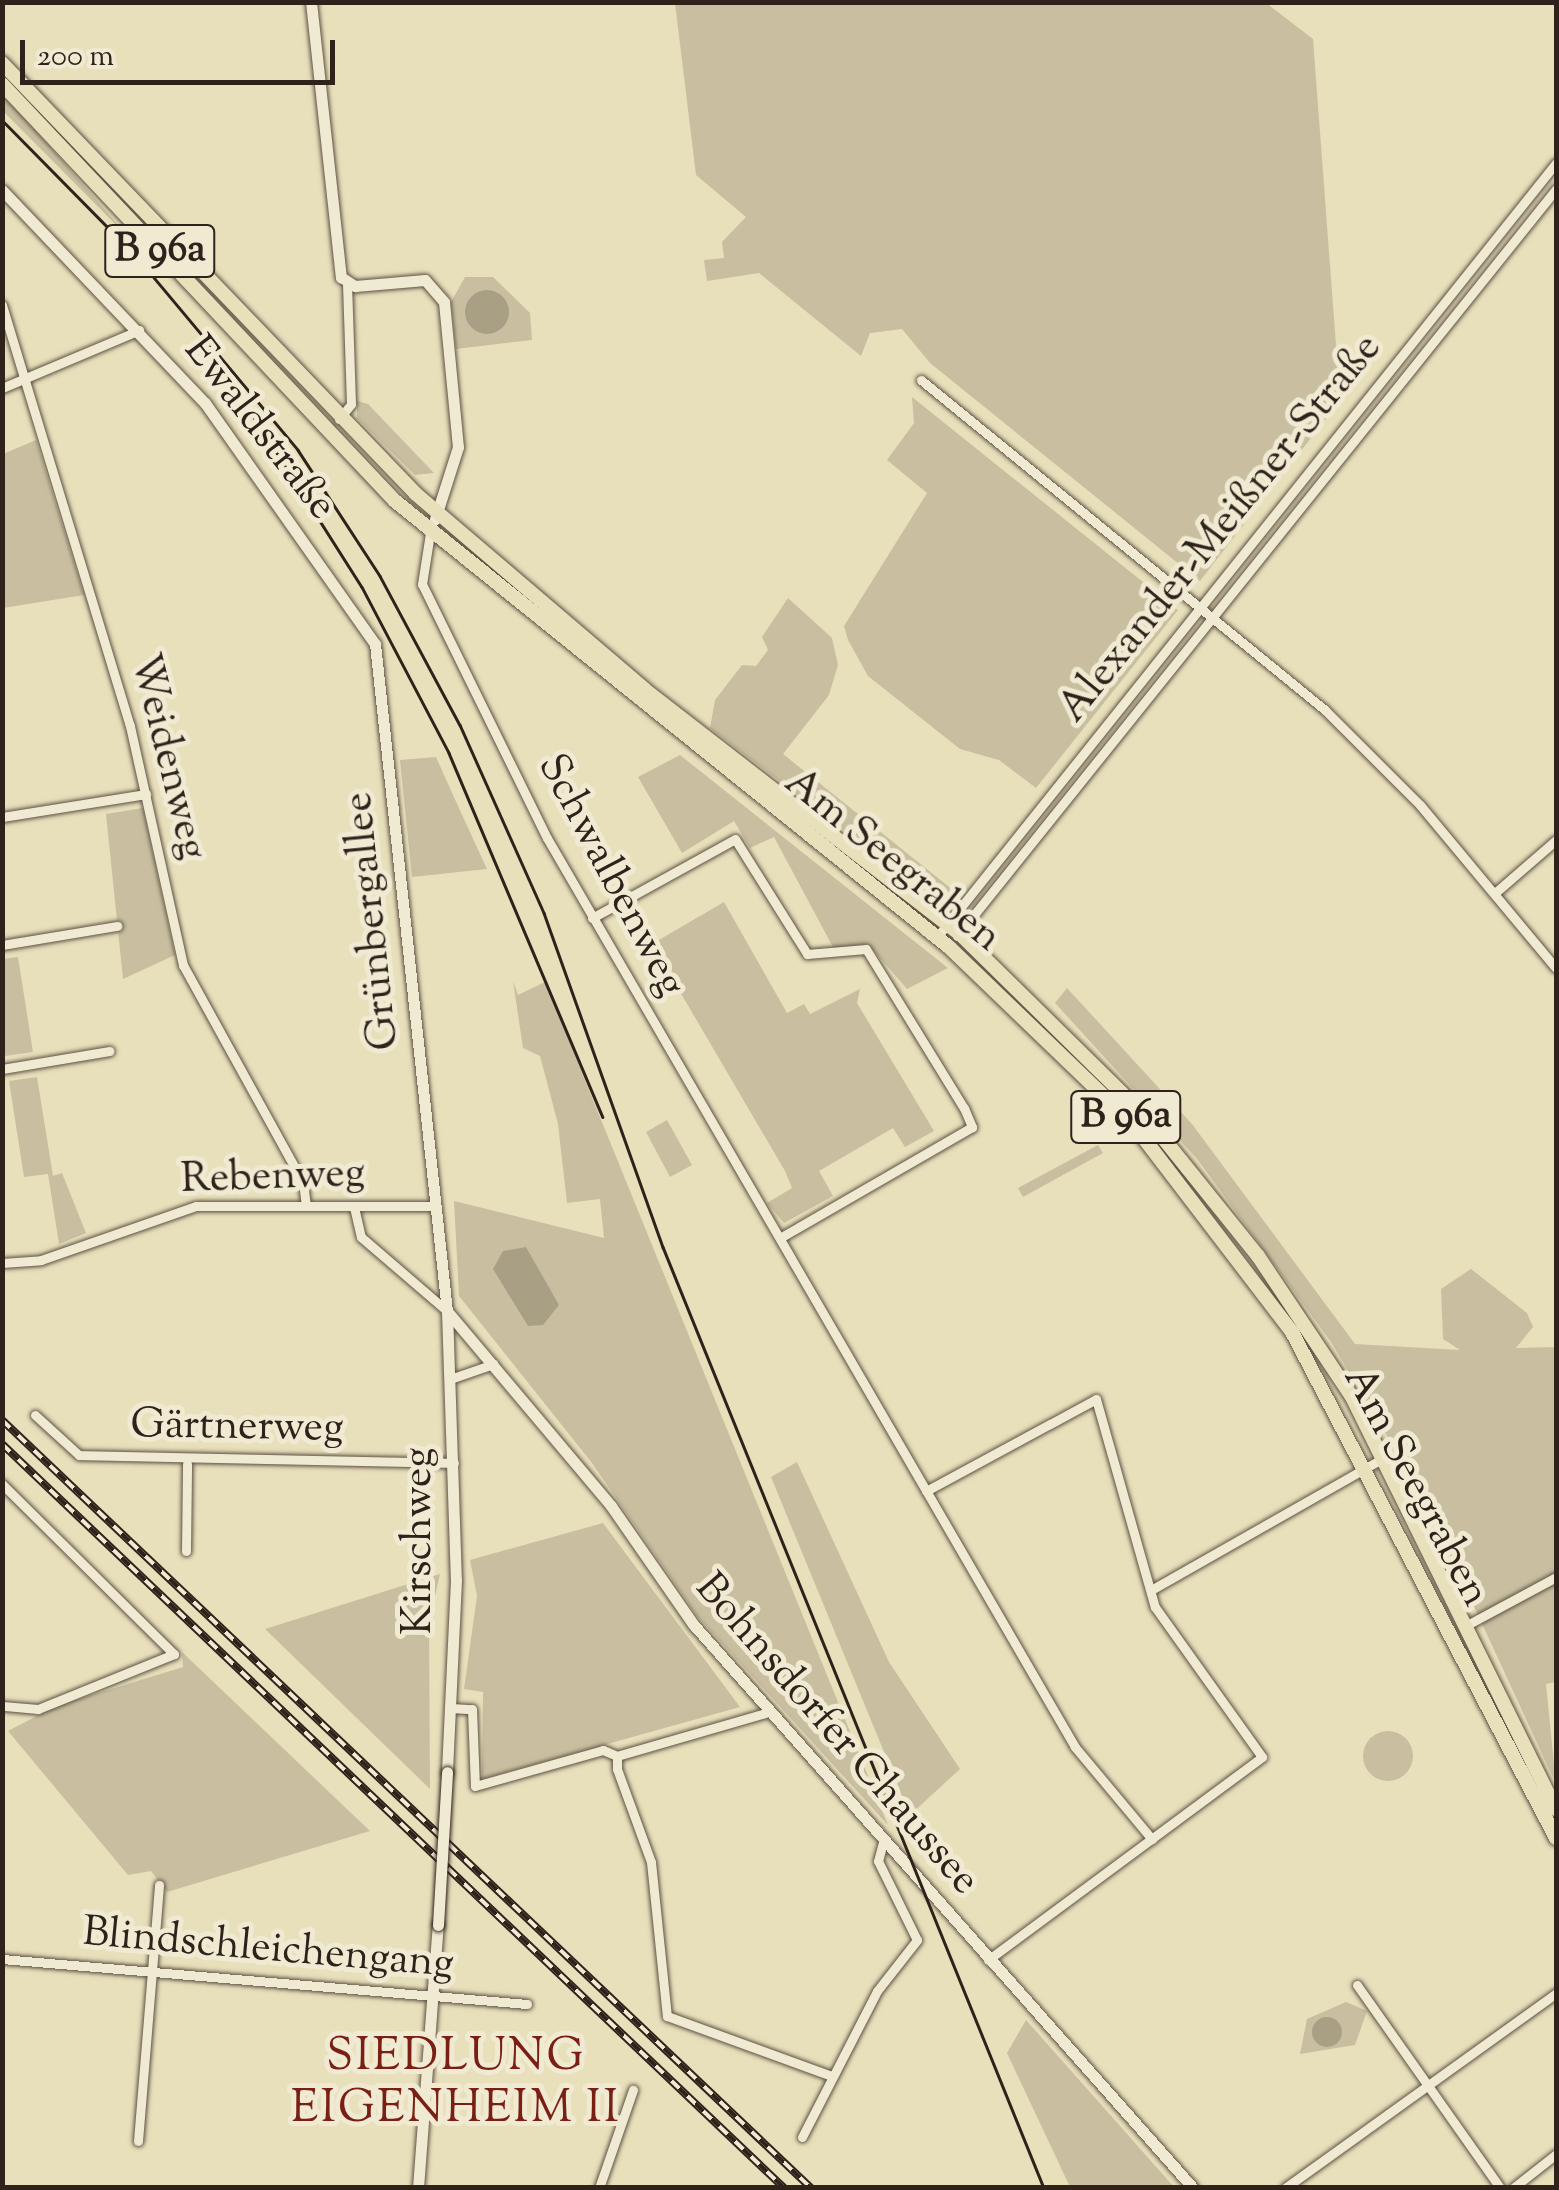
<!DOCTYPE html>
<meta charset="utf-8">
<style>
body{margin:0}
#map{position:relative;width:1559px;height:2190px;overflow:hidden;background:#e8dfbb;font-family:"Sorts Mill Goudy",serif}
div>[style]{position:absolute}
.green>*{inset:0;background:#c9bfa0}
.round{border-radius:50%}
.water>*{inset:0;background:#a99f85}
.roads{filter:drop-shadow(0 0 2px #5d5143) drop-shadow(0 0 2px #5d5143)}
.street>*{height:9px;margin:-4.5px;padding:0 4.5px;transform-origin:4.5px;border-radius:4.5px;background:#f0ead3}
.secondary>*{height:11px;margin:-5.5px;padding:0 5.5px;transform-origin:5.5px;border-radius:5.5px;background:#f0ead3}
.primary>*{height:14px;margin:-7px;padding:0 7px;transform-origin:7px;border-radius:7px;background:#e8dfbb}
.tram>*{height:2.5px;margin:-1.25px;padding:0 1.25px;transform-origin:1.25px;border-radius:1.25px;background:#2f221b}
.rail>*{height:8px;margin-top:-4px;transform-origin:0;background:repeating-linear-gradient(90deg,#f0ead3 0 11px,#2f221b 0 22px);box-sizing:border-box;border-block:2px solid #2f221b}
.bridges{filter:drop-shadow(0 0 2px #2f221b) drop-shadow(0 0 2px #2f221b)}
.secondary-bridge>*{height:11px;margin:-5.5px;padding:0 5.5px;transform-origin:5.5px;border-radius:5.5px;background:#f0ead3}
span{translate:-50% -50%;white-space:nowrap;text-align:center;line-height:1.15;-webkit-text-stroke:10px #f0ead3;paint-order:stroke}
.shield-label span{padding:2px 8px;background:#f0ead3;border:2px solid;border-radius:8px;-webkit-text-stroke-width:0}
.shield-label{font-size:40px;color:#2f221b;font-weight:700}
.street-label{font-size:42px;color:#2f221b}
.neighbourhood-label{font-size:45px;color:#7a1f14;letter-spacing:2.5px}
.frame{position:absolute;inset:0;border:5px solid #2f221b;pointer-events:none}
.scale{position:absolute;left:20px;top:40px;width:315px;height:45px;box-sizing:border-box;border:5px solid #2f221b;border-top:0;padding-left:12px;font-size:30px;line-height:35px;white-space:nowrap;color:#2f221b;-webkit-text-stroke:8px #f0ead3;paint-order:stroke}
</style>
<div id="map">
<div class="green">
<i style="clip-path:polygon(675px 3px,1266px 3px,1313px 39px,1339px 385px,1348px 390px,1200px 581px,930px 363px,902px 329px,870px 333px,861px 356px,759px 273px,707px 281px,704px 260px,724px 258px,722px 242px,746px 217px,696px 175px)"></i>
<i style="clip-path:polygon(2px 92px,134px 243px,3px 111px)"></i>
<i style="clip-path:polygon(465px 277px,493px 277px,530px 313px,532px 340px,456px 349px,451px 302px)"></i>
<i style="clip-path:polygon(912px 397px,1178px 610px,1036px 788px,999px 760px,960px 749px,868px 676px,848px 640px,844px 626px,927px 493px,887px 460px,914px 423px)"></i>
<i style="clip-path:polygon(357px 401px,368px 404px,434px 473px,415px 475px,357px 418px)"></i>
<i style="clip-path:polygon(36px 440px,84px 595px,3px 608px,3px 454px)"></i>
<i style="clip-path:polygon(788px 598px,832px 638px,838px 665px,829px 695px,783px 754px,953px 890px,946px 898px,935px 899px,710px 728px,715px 700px,742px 665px,756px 666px,768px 650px,762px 637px)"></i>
<i style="clip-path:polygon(680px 755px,948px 968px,907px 989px,868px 944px,834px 949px,774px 837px,750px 848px,734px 821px,682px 853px,638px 777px)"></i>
<i style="clip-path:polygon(436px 757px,458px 806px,487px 869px,412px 877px,400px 760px)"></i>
<i style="clip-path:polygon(143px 808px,175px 955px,123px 979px,106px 814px)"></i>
<i style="clip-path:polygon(724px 902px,787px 1013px,804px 1004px,810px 1014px,860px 989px,857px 1003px,934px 1131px,905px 1147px,893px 1128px,819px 1171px,833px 1196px,784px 1223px,767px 1203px,792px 1188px,785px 1171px,652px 944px)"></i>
<i style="clip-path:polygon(18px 957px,33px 1052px,5px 1056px,3px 959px)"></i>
<i style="clip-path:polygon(513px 981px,518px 995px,545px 982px,888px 1825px,698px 1617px,592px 1463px,459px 1296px,454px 1201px,604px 1238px,600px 1199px,567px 1203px,558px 1124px,540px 1056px,523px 1048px)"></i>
<i style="clip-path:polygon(1067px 988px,1192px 1124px,1355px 1344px,1460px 1350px,1443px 1339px,1441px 1289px,1471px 1269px,1527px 1313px,1533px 1327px,1516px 1348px,1556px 1347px,1556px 1682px,1546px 1684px,1556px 1784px,1423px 1496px,1331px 1342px,1198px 1160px,1055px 1003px)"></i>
<i style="clip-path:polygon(37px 1077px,53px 1176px,62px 1173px,86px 1233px,59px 1244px,48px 1174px,24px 1177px,9px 1081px)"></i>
<i style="clip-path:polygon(667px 1120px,692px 1165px,670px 1177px,646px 1132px)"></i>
<i style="clip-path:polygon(1098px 1145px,1103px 1153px,1023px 1197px,1018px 1188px)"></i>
<i style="clip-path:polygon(797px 1462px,889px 1662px,960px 1769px,910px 1815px,771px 1477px)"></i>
<i style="clip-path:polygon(603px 1523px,740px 1707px,482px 1779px,483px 1692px,464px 1689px,477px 1596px,470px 1560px)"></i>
<i style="clip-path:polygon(440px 1574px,429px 1623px,430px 1789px,265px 1629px)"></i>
<i style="clip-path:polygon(182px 1652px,370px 1831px,167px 1892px,151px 1871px,128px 1875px,8px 1731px,56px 1706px,183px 1667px)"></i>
<i class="round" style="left:1363px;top:1731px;width:50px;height:50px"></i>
<i style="clip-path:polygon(1346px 2002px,1367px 2011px,1355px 2045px,1300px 2054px,1307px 2019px)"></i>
<i style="clip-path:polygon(1026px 2020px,1097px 2100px,1174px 2187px,1070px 2187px,1007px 2053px)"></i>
</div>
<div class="water">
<i class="round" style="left:465px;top:290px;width:44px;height:44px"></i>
<i style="clip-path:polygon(526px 1247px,559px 1305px,543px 1325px,528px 1326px,493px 1269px,503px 1251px)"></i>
<i class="round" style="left:1312px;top:2017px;width:30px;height:30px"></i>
</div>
<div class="roads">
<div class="street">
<i style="left:2px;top:305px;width:440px;rotate:73.1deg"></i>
<i style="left:130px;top:726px;width:245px;rotate:77.5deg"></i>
<i style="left:183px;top:965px;width:248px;rotate:61.1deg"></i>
<i style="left:303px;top:1182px;width:24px;rotate:83deg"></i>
<i style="left:921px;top:380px;width:522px;rotate:39.24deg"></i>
<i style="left:1325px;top:710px;width:134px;rotate:45deg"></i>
<i style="left:1420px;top:805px;width:212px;rotate:50.2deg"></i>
<i style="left:2px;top:388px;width:149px;rotate:-22.9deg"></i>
<i style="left:339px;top:419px;width:19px;rotate:-51deg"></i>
<i style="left:351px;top:404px;width:122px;rotate:-91.9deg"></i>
<i style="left:430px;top:533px;width:52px;rotate:98.9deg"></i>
<i style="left:422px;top:584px;width:283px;rotate:63.8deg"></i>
<i style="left:547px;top:838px;width:1051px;rotate:59.85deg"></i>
<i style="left:1075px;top:1747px;width:120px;rotate:50.1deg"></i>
<i style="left:2px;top:817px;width:146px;rotate:-9.1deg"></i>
<i style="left:1496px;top:892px;width:79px;rotate:-40.9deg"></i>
<i style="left:592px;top:918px;width:163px;rotate:-28.9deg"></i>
<i style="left:735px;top:839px;width:136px;rotate:57.9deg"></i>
<i style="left:807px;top:954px;width:59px;rotate:-4.8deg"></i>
<i style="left:866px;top:949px;width:187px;rotate:58.4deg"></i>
<i style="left:964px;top:1108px;width:21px;rotate:67deg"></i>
<i style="left:972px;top:1127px;width:222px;rotate:150deg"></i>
<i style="left:957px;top:936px;width:958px;rotate:-51.27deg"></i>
<i style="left:937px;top:937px;width:991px;rotate:-51.35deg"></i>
<i style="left:2px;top:945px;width:117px;rotate:-9.4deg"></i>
<i style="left:2px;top:1069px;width:109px;rotate:-9.5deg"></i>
<i style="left:354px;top:1207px;width:31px;rotate:77deg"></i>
<i style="left:361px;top:1237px;width:113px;rotate:40.7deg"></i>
<i style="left:2px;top:1263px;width:39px;rotate:-4deg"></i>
<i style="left:41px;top:1260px;width:164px;rotate:-19.2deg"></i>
<i style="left:196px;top:1206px;width:239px"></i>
<i style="left:450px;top:1379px;width:46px;rotate:-19.2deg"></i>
<i style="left:35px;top:1415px;width:59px;rotate:42.3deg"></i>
<i style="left:79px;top:1455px;width:375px;rotate:1.2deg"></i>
<i style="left:2px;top:1484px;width:242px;rotate:44.7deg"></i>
<i style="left:174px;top:1654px;width:147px;rotate:158deg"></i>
<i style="left:38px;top:1709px;width:36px;rotate:-175deg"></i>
<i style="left:926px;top:1491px;width:193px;rotate:-28.4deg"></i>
<i style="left:1096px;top:1399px;width:216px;rotate:74.2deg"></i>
<i style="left:1155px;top:1607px;width:184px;rotate:54.5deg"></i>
<i style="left:1262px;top:1757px;width:341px;rotate:143.5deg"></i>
<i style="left:186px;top:1551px;width:87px;rotate:-89.3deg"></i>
<i style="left:1151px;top:1590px;width:267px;rotate:-29.6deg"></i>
<i style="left:1467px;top:1625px;width:101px;rotate:-28.3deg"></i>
<i style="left:450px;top:1708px;width:22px;rotate:3deg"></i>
<i style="left:472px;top:1709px;width:77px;rotate:87.8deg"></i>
<i style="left:475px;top:1786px;width:133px;rotate:-15.7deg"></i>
<i style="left:603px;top:1750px;width:15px;rotate:23deg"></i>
<i style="left:769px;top:1712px;width:158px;rotate:163.9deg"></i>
<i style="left:617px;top:1756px;width:13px;rotate:90deg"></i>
<i style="left:617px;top:1769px;width:99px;rotate:69.9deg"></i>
<i style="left:651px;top:1862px;width:155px;rotate:84.1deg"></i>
<i style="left:667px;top:2016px;width:176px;rotate:20deg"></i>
<i style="left:2px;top:1959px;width:527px;rotate:4.9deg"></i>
<i style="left:1357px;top:1985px;width:248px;rotate:54.8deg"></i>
<i style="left:802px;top:2137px;width:164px;rotate:-62.8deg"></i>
<i style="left:877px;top:1991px;width:65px;rotate:-51.9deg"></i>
<i style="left:917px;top:1940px;width:88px;rotate:-116.3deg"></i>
<i style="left:878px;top:1861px;width:20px;rotate:-75deg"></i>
<i style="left:138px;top:2141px;width:257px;rotate:-85.3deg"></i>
<i style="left:599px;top:2188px;width:104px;rotate:-70.9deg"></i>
<i style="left:1285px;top:2188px;width:334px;rotate:-35.7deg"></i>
<i style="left:1513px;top:2188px;width:55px;rotate:-38.3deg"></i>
</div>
<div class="secondary">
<i style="left:311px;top:2px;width:277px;rotate:83.8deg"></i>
<i style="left:341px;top:277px;width:17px;rotate:33deg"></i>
<i style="left:355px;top:286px;width:70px;rotate:-4.9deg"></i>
<i style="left:425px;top:280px;width:29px;rotate:49deg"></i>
<i style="left:444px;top:302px;width:146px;rotate:84.5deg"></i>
<i style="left:458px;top:447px;width:76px;rotate:107.7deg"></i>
<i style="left:2px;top:190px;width:294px;rotate:46.4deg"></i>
<i style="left:205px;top:403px;width:295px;rotate:54.8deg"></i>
<i style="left:375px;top:644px;width:671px;rotate:83.84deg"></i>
<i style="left:447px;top:1311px;width:269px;rotate:88.1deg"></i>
<i style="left:456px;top:1580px;width:192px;rotate:92.7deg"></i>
<i style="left:447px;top:1311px;width:255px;rotate:49.9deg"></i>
<i style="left:611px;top:1506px;width:144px;rotate:55.2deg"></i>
<i style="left:693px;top:1624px;width:754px;rotate:48.44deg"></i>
<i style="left:418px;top:2188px;width:264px;rotate:-85.7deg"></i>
</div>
<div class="primary">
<i style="left:2px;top:63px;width:598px;rotate:46.15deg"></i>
<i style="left:416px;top:494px;width:300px;rotate:40.5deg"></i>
<i style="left:644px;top:689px;width:398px;rotate:37.8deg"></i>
<i style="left:959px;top:933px;width:264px;rotate:44.5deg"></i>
<i style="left:1147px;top:1118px;width:177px;rotate:51.2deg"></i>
<i style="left:1258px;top:1256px;width:169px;rotate:56.3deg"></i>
<i style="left:1352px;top:1397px;width:460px;rotate:63.7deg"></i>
<i style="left:2px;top:84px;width:573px;rotate:46.7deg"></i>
<i style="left:395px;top:501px;width:711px;rotate:38.84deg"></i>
<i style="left:949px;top:947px;width:255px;rotate:43.9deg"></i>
<i style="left:1133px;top:1124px;width:262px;rotate:52.6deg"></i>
<i style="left:1292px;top:1332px;width:571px;rotate:62.45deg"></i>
</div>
</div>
<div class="tram">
<i style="left:2px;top:120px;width:191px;rotate:45.4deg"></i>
<i style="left:136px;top:256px;width:253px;rotate:50.1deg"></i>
<i style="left:298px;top:450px;width:150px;rotate:56.9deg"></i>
<i style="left:380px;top:576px;width:169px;rotate:61.8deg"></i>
<i style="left:460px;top:725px;width:206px;rotate:65.9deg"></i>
<i style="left:544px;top:913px;width:355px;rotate:70.4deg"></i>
<i style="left:663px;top:1247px;width:1015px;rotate:67.96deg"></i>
<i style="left:254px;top:417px;width:201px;rotate:57.6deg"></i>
<i style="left:362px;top:587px;width:187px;rotate:62.3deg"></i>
<i style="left:449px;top:753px;width:395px;rotate:67.1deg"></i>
</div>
<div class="rail">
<i style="left:2px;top:1420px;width:1115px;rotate:43.51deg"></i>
<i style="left:2px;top:1444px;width:1079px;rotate:43.57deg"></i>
</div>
<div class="bridges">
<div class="secondary-bridge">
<i style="left:438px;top:1925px;width:153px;rotate:-86.6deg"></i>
</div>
</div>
<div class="shield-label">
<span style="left:160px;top:251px">B 96a</span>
<span style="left:1126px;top:1117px">B 96a</span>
</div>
<div class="street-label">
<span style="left:259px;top:429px;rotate:52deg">Ewaldstraße</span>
<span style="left:1221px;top:529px;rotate:-51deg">Alexander-Meißner-Straße</span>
<span style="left:167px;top:757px;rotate:76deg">Weidenweg</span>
<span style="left:892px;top:861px;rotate:39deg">Am Seegraben</span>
<span style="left:610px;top:876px;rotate:62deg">Schwalbenweg</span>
<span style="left:373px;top:921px;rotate:-96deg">Grünbergallee</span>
<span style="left:273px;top:1178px;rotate:-2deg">Rebenweg</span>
<span style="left:237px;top:1428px;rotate:1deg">Gärtnerweg</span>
<span style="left:1415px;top:1487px;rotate:62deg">Am Seegraben</span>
<span style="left:420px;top:1541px;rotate:-90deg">Kirschweg</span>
<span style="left:836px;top:1735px;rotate:49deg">Bohnsdorfer Chaussee</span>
<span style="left:268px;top:1950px;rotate:5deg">Blindschleichengang</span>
</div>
<div class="neighbourhood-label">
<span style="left:456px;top:2085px">SIEDLUNG<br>EIGENHEIM II</span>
</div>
<div class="frame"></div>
<div class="scale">200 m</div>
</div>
